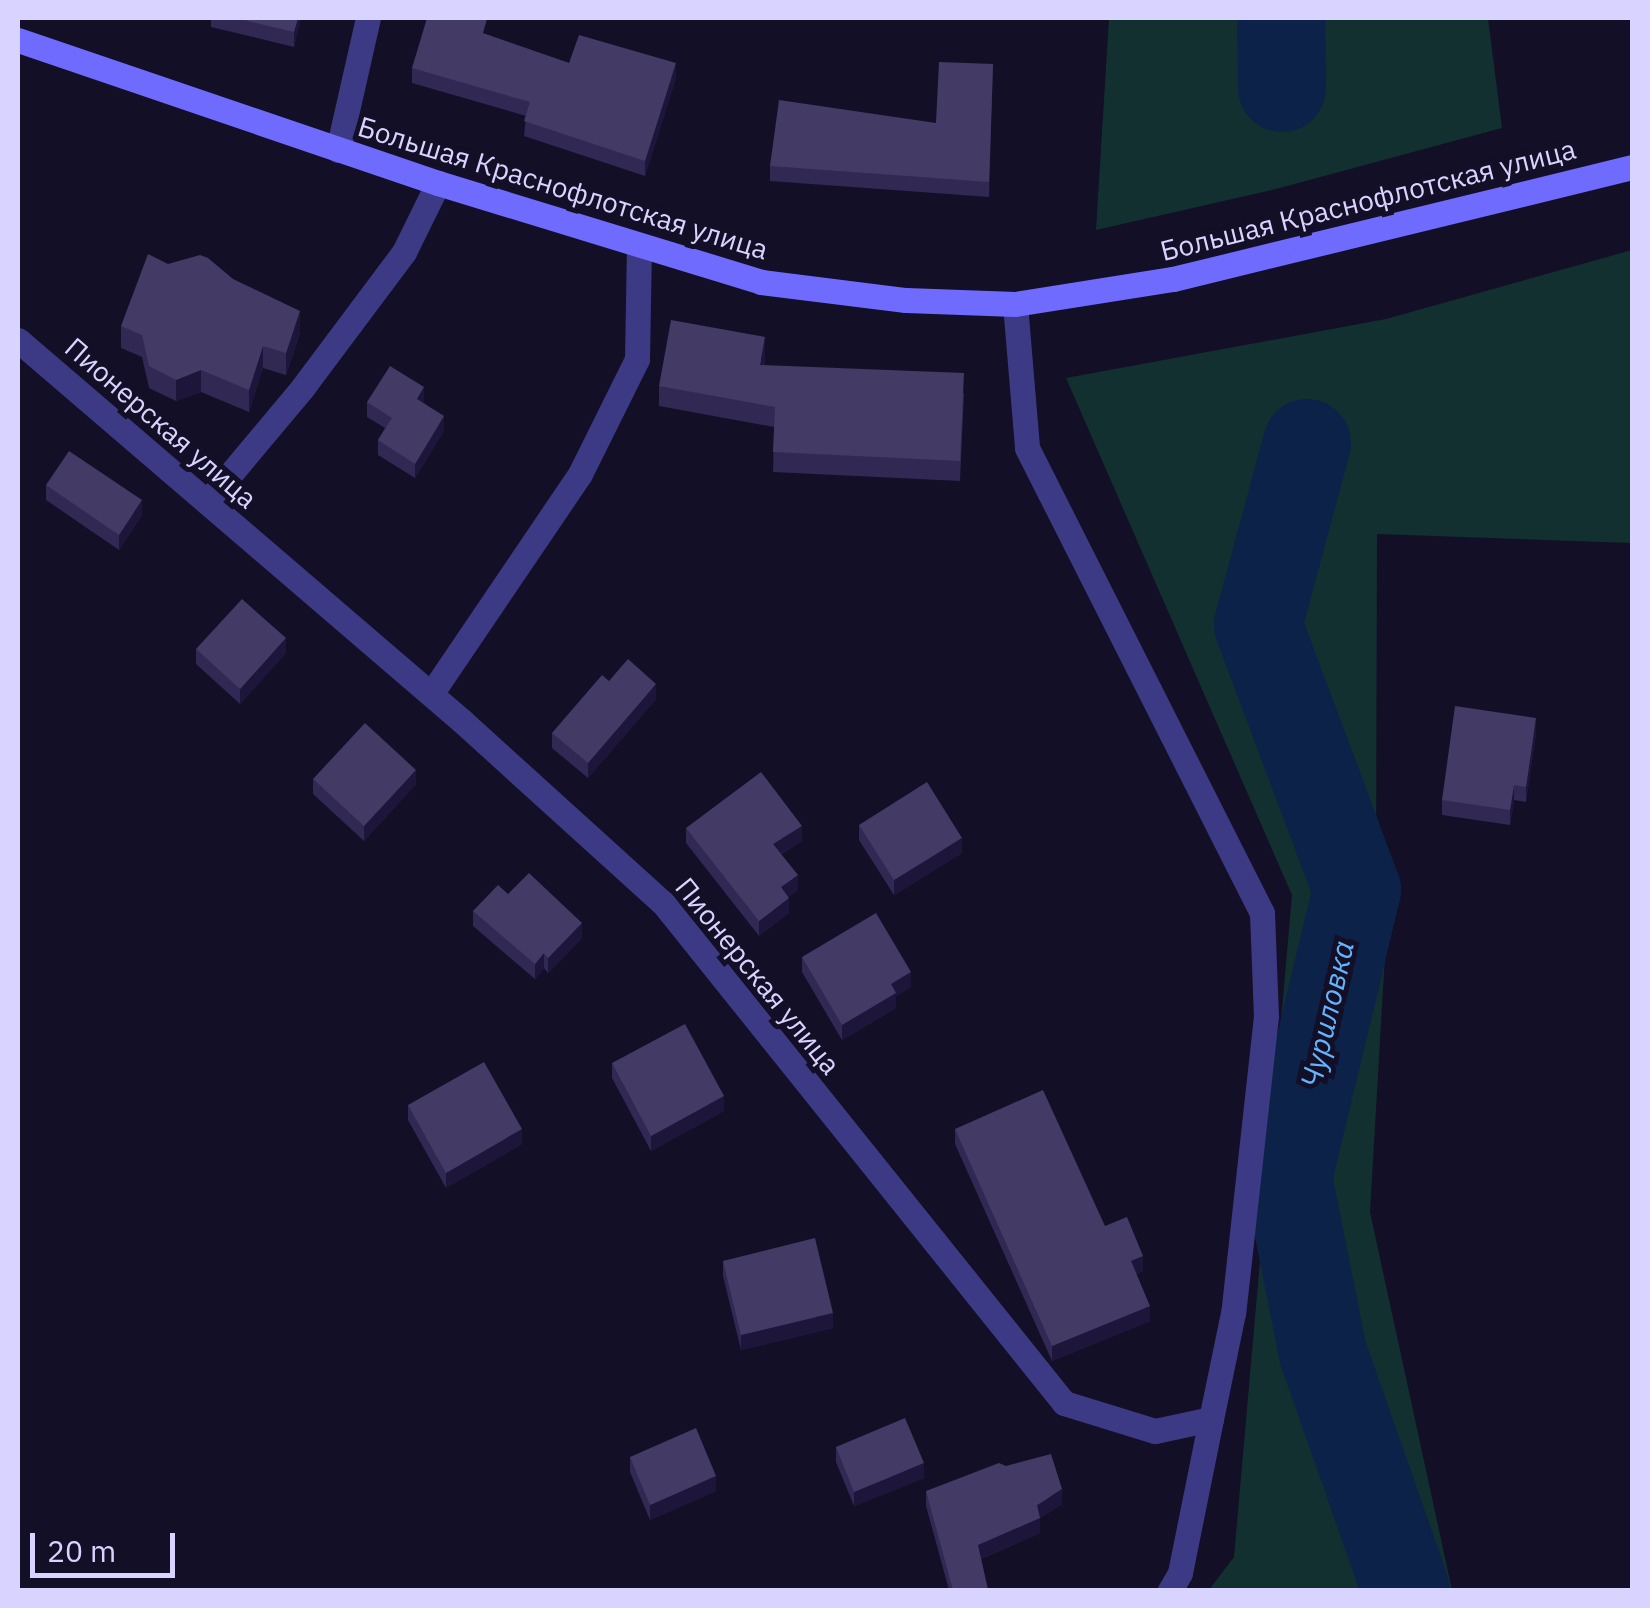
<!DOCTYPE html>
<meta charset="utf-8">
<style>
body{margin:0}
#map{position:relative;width:1650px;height:1608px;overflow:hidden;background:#130f26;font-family:"IBM Plex Sans",sans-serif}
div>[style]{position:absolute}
.green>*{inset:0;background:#12302f}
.river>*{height:88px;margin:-44px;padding:0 44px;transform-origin:44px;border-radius:44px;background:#0c2248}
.lane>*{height:25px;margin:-12.5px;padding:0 12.5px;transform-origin:12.5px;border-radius:12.5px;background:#3d3a85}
.street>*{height:25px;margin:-12.5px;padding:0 12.5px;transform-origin:12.5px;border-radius:12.5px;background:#3d3a85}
.secondary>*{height:25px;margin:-12.5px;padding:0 12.5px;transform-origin:12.5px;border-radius:12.5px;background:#6f6bff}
.wall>*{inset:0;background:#312854}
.shaded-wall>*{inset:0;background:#1d163a}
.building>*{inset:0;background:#433a66}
span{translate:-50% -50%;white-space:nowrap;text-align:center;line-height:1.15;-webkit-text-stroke:10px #130f26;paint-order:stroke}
.street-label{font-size:28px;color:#d9d4ff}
.water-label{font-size:30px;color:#62b6ff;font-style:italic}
.frame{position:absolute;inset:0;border:20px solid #d9d4ff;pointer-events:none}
.scale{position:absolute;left:30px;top:1533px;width:145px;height:45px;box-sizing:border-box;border:5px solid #d9d4ff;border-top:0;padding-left:12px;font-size:30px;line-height:35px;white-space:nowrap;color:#d9d4ff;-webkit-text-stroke:8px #130f26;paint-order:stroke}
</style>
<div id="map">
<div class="green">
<i style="clip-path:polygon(1109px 18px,1488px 18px,1502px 128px,1276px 189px,1096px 230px)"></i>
<i style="clip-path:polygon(1632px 250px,1632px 543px,1377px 534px,1376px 867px,1387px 921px,1370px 1212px,1452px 1590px,1209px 1590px,1234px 1557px,1292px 895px,1066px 378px,1386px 319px)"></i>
</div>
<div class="river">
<i style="left:1281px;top:18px;width:70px;rotate:89.2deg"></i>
<i style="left:1307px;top:443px;width:188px;rotate:105.1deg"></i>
<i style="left:1258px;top:625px;width:283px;rotate:69.5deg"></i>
<i style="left:1357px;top:890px;width:296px;rotate:103.5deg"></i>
<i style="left:1288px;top:1178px;width:178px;rotate:78.7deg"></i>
<i style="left:1323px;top:1353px;width:251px;rotate:70.7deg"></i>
</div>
<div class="lane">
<i style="left:207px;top:502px;width:150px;rotate:-50.1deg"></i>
<i style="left:303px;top:387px;width:169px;rotate:-53.2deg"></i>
<i style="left:404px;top:252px;width:77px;rotate:-63.8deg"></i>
<i style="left:431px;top:694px;width:266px;rotate:-55.9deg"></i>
<i style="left:580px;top:474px;width:128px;rotate:-63.6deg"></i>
<i style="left:637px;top:359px;width:114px;rotate:-89deg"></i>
</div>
<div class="street">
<i style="left:338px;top:150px;width:135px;rotate:-77.2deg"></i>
<i style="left:1015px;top:304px;width:144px;rotate:85.2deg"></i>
<i style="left:1027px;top:448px;width:521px;rotate:63.19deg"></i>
<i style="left:1262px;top:913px;width:103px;rotate:87.8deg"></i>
<i style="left:1266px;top:1016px;width:299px;rotate:96.3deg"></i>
<i style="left:1233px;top:1313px;width:108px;rotate:101.7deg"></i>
<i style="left:18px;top:340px;width:585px;rotate:40.63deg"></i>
<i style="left:462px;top:721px;width:271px;rotate:42.2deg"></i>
<i style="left:663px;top:903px;width:641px;rotate:51.27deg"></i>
<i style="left:1064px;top:1403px;width:95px;rotate:17.1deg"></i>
<i style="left:1155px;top:1431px;width:57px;rotate:-12.1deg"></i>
<i style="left:1211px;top:1419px;width:157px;rotate:101.4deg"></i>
<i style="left:1180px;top:1573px;width:20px;rotate:120deg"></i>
</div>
<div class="secondary">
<i style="left:18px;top:40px;width:444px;rotate:18.8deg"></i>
<i style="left:438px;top:183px;width:338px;rotate:17deg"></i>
<i style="left:761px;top:282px;width:146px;rotate:7.1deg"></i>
<i style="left:906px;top:300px;width:109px;rotate:2.1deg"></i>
<i style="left:1015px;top:304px;width:160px;rotate:-9deg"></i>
<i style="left:1173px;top:279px;width:472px;rotate:-13.7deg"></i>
</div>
<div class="wall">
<i style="clip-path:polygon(211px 18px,301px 18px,294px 47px,211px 27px)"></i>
<i style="clip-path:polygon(487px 35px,569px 63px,676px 78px,645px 176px,524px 136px,526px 116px,412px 83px,412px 68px)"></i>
<i style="clip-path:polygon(993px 64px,989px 197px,770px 181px,770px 166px,936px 123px)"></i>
<i style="clip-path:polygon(168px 264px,233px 279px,300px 333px,286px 375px,263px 368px,249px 412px,201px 392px,176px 401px,149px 388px,142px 357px,121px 348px,121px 326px)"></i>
<i style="clip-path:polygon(765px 357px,764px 365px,964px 393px,960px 481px,773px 472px,774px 427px,659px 406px,659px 386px)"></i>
<i style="clip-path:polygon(367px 402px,424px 403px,444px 431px,415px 478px,378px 455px,378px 440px,385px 428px,367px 417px)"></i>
<i style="clip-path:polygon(46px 485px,142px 515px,119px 550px,46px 500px)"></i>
<i style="clip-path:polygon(196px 649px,286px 653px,240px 704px,196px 664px)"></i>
<i style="clip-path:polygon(609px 681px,656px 699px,588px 778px,552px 748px,552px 733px)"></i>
<i style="clip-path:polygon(1536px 733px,1526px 802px,1514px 800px,1510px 825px,1442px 815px,1442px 800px)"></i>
<i style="clip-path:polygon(313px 779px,416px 784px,364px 841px,313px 794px)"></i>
<i style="clip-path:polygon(859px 825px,962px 853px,894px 895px,859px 840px)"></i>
<i style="clip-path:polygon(686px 828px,802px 841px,781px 854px,798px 890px,788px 897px,789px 913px,759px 936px,686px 843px)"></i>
<i style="clip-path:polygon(508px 894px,582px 938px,548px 973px,544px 968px,535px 979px,473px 926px,473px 911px)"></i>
<i style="clip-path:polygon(802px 957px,911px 987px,896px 996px,896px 1008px,842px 1040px,802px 972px)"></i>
<i style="clip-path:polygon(612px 1063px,724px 1111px,651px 1151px,612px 1078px)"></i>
<i style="clip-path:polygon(408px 1105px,522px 1144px,446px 1188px,408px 1120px)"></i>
<i style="clip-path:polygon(955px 1129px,1143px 1271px,1136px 1274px,1150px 1321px,1052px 1361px,955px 1144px)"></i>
<i style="clip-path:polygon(723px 1261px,833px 1328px,741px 1350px,723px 1276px)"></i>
<i style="clip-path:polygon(836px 1447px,924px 1478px,854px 1506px,836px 1462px)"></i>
<i style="clip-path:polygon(630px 1457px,716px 1491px,650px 1520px,630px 1472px)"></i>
<i style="clip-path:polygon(1006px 1466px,1062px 1504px,1040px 1518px,1040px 1533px,981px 1559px,988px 1590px,949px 1590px,926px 1506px,926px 1491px)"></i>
</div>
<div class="shaded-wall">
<i style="clip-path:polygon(298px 18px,301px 18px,294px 47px,294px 32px)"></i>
<i style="clip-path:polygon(676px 63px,676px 78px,645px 176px,645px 161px)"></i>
<i style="clip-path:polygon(300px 311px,300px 333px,286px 375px,286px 353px)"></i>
<i style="clip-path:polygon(765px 337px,765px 357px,760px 385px,760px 365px)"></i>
<i style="clip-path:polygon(263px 346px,263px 368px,249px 412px,249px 390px)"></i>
<i style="clip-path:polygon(201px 370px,201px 392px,176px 401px,176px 380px)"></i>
<i style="clip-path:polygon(424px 387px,424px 402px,417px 414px,417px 399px)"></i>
<i style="clip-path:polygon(444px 416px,444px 431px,415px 478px,415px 464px)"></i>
<i style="clip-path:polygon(142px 500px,142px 515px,119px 550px,119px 535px)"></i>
<i style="clip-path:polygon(286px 638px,286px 653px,240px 704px,240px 689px)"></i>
<i style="clip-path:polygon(656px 684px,656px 699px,588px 778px,588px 763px)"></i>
<i style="clip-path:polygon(1536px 718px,1536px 733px,1526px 802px,1526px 787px)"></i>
<i style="clip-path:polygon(416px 770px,416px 784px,364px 841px,364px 826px)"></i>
<i style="clip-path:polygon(1514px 785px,1514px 800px,1510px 825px,1510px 810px)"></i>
<i style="clip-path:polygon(802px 826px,802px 841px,773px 858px,773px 844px)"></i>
<i style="clip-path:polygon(962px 838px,962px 853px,894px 895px,894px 880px)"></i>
<i style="clip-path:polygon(798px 875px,798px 890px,781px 902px,781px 887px)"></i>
<i style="clip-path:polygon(789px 898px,789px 913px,759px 936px,759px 921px)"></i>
<i style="clip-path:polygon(582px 923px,582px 938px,548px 973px,548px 958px)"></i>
<i style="clip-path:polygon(544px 953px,544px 968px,535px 979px,535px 964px)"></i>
<i style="clip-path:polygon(911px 972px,911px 987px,896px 996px,896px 1008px,842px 1040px,842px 1025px,891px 984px)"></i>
<i style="clip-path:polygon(724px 1096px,724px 1111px,651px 1151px,651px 1136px)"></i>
<i style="clip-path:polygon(522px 1129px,522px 1144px,446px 1188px,446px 1173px)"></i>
<i style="clip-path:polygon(1143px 1256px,1143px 1271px,1131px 1276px,1131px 1261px)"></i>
<i style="clip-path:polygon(1150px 1306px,1150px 1321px,1052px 1361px,1052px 1346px)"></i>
<i style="clip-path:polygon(833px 1313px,833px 1328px,741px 1350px,741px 1335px)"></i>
<i style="clip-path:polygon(924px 1463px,924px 1478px,854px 1506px,854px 1492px)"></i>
<i style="clip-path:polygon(716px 1476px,716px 1491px,650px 1520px,650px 1505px)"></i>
<i style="clip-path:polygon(1062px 1489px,1062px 1504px,1038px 1519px,1040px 1518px,1040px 1533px,978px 1560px,978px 1545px)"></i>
</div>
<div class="building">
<i style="clip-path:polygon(235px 18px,298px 18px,294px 32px)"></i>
<i style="clip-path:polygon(427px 18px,482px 18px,487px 19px,483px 33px,569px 63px,579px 35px,676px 63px,645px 161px,524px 121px,530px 102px,412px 68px)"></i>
<i style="clip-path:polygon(939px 62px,993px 64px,989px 182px,770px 166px,779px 100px,936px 123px)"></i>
<i style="clip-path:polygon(148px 254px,168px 264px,200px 255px,208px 258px,233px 279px,300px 311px,286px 353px,263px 346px,249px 390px,201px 370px,176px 380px,149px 366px,142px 335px,121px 326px)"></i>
<i style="clip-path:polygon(671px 320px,765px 337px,760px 365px,964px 373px,960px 461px,773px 452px,775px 407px,659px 386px)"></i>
<i style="clip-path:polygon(390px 366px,424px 387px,417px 399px,444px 416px,415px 464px,378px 440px,392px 418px,367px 402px)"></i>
<i style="clip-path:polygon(69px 451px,142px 500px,119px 535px,46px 485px)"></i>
<i style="clip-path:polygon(242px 599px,286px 638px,240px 689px,196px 649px)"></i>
<i style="clip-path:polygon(628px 659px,656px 684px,588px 763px,552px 733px,602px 675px,609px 681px)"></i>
<i style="clip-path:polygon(1455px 706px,1536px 718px,1526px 787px,1514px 785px,1510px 810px,1442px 800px)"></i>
<i style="clip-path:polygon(365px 723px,416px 770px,364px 826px,313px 779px)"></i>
<i style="clip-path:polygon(761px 772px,802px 826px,773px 844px,798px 875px,781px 887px,789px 898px,759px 921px,686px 828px)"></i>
<i style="clip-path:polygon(927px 782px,962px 838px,894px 880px,859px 825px)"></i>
<i style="clip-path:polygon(529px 873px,582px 923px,548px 958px,544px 953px,535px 964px,473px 911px,498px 885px,508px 894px)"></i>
<i style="clip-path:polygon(876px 913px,911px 972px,891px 984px,896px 993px,842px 1025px,802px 957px)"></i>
<i style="clip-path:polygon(685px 1024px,724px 1096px,651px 1136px,612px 1063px)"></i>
<i style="clip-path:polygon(484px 1062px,522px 1129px,446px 1173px,408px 1105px)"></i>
<i style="clip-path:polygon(1043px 1090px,1105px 1226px,1127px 1217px,1143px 1256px,1131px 1261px,1150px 1306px,1052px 1346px,955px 1129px)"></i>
<i style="clip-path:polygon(815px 1238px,833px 1313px,741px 1335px,723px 1261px)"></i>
<i style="clip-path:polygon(905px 1418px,924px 1463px,854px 1492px,836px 1447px)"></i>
<i style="clip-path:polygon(696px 1428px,716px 1476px,650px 1505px,630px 1457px)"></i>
<i style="clip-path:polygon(1051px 1454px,1062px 1489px,1037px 1505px,1040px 1518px,978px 1545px,988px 1590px,953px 1590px,926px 1491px,999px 1463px,1006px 1466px)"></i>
</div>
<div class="street-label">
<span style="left:563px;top:188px;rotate:17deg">Большая Краснофлотская улица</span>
<span style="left:1368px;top:200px;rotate:-14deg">Большая Краснофлотская улица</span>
<span style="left:161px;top:423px;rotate:41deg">Пионерская улица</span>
<span style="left:758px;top:976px;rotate:51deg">Пионерская улица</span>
</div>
<div class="water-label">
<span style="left:1327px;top:1014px;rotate:-77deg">Чуриловка</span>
</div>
<div class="frame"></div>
<div class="scale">20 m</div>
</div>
